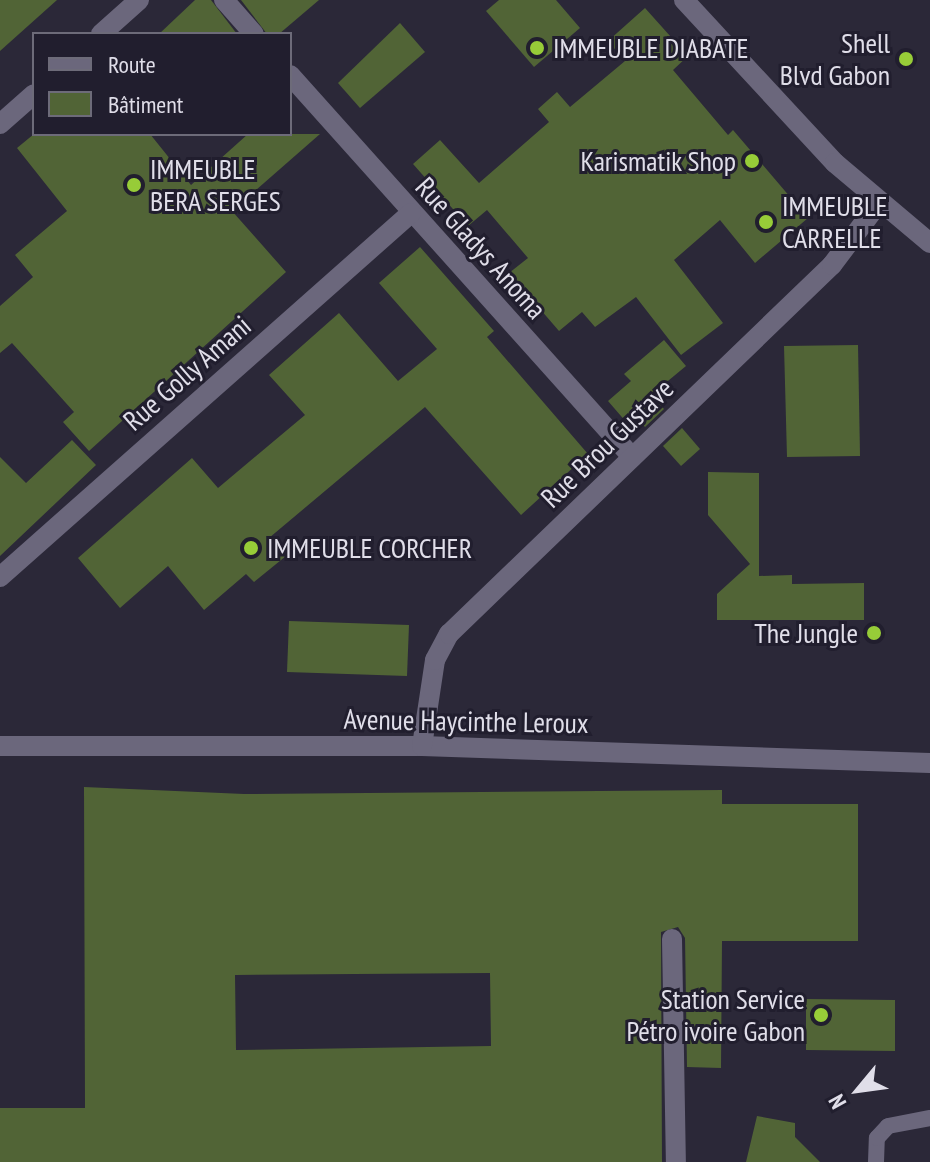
<!DOCTYPE html>
<meta charset="utf-8">
<style>
body{margin:0}
#map{position:relative;width:930px;height:1162px;overflow:hidden;background:#2b2838;font-family:"PT Sans Narrow",sans-serif}
div>[style]{position:absolute}
.building>*{inset:0;background:#516436}
.service>*{height:16px;margin:-8px;padding:0 8px;transform-origin:8px;border-radius:8px;background:#6b677c}
.minor>*{height:20px;margin:-10px;padding:0 10px;transform-origin:10px;border-radius:10px;background:#6b677c}
.dots>*{width:22px;height:22px;translate:-50% -50%;box-sizing:border-box;border:4px solid #211e2e;border-radius:50%}
span{translate:-50% -50%;white-space:nowrap;text-align:center;line-height:1.15;-webkit-text-stroke:6px #211e2e;paint-order:stroke}
.poi-label{font-size:28px;color:#e0dee9}
.right{translate:-100% -50%;text-align:right}
.left{translate:0 -50%;text-align:left}
.street-label{font-size:28px;color:#e0dee9}
.legend{position:absolute;left:32px;top:32px;width:260px;height:104px;box-sizing:border-box;background:#211e2e;border:2px solid #6d6b79;margin:0;padding:10px 14px;list-style:none;font-size:24px;color:#e0dee9}
.legend li{display:flex;align-items:center;gap:16px;height:40px}
.legend b{width:40px;border:2px solid #6d6b79}
.north{position:absolute;left:818px;top:1050px;width:80px;height:80px;-webkit-text-stroke:6px #211e2e;paint-order:stroke;rotate:241deg;font-size:22px;font-weight:700;line-height:32px;text-align:center;color:#e0dee9}
.north::after{content:'';display:block;margin:auto;width:28px;height:36px;background:#e0dee9;clip-path:polygon(50% 0,100% 100%,50% 72%,0 100%)}
</style>
<div id="map">
<div class="building">
<i style="clip-path:polygon(0 0,57px 0,0 51px)"></i>
<i style="clip-path:polygon(195px 0,211px 0,237px 34px,159px 34px)"></i>
<i style="clip-path:polygon(241px 0,319px 0,279px 34px,267px 34px)"></i>
<i style="clip-path:polygon(499px 0,556px 0,580px 28px,534px 67px,486px 11px)"></i>
<i style="clip-path:polygon(645px 8px,688px 56px,673px 70px,728px 135px,733px 130px,808px 218px,755px 263px,720px 220px,674px 260px,723px 323px,681px 355px,636px 297px,595px 327px,582px 312px,559px 331px,509px 273px,528px 258px,487px 210px,468px 226px,413px 164px,440px 140px,479px 183px,549px 122px,538px 109px,557px 92px,570px 107px,625px 61px,608px 41px)"></i>
<i style="clip-path:polygon(400px 23px,425px 52px,360px 108px,338px 83px)"></i>
<i style="clip-path:polygon(34px 134px,150px 134px,191px 185px,248px 134px,320px 134px,232px 211px,286px 272px,89px 451px,63px 422px,74px 412px,12px 343px,0 353px,0 306px,33px 277px,15px 255px,67px 211px,17px 148px)"></i>
<i style="clip-path:polygon(420px 247px,494px 331px,487px 337px,588px 454px,521px 515px,425px 407px,269px 538px,286px 556px,254px 582px,246px 574px,204px 610px,168px 566px,120px 608px,78px 558px,192px 458px,218px 488px,305px 415px,269px 375px,339px 313px,398px 381px,437px 349px,379px 283px)"></i>
<i style="clip-path:polygon(664px 340px,686px 366px,651px 395px,664px 409px,645px 427px,635px 416px,627px 423px,608px 401px,631px 381px,624px 374px)"></i>
<i style="clip-path:polygon(858px 345px,860px 456px,787px 457px,784px 346px)"></i>
<i style="clip-path:polygon(682px 428px,700px 449px,681px 466px,663px 446px)"></i>
<i style="clip-path:polygon(72px 440px,96px 465px,0 556px,0 457px,26px 483px)"></i>
<i style="clip-path:polygon(708px 472px,759px 473px,759px 576px,792px 575px,792px 584px,864px 583px,864px 620px,717px 620px,717px 594px,750px 564px,708px 515px)"></i>
<i style="clip-path:polygon(289px 621px,409px 625px,407px 676px,287px 672px)"></i>
<i style="clip-path:polygon(evenodd,84px 787px,244px 794px,722px 790px,722px 804px,858px 804px,858px 941px,722px 941px,721px 1068px,687px 1067px,685px 938px,678px 927px,661px 932px,662px 1162px,0 1162px,0 1108px,85px 1108px,84px 787px,490px 973px,491px 1046px,236px 1050px,235px 975px,490px 973px)"></i>
<i style="clip-path:polygon(806px 999px,895px 1000px,895px 1051px,806px 1050px)"></i>
<i style="clip-path:polygon(757px 1116px,795px 1123px,795px 1137px,820px 1162px,746px 1162px)"></i>
</div>
<div class="service">
<i style="left:876px;top:1162px;width:24px;rotate:-88deg"></i>
<i style="left:877px;top:1138px;width:16px;rotate:-47deg"></i>
<i style="left:888px;top:1126px;width:43px;rotate:-10.8deg"></i>
</div>
<div class="minor">
<i style="left:224px;top:0;width:45px;rotate:48.6deg"></i>
<i style="left:684px;top:0;width:222px;rotate:47.2deg"></i>
<i style="left:835px;top:163px;width:124px;rotate:40.1deg"></i>
<i style="left:101px;top:34px;width:51px;rotate:-41.8deg"></i>
<i style="left:290px;top:75px;width:513px;rotate:48.16deg"></i>
<i style="left:0;top:124px;width:45px;rotate:-41.4deg"></i>
<i style="left:0;top:577px;width:549px;rotate:-41.53deg"></i>
<i style="left:0;top:746px;width:422px"></i>
<i style="left:422px;top:746px;width:508px;rotate:1.92deg"></i>
<i style="left:422px;top:746px;width:87px;rotate:-81.4deg"></i>
<i style="left:435px;top:660px;width:30px;rotate:-62deg"></i>
<i style="left:449px;top:634px;width:532px;rotate:-43.93deg"></i>
<i style="left:832px;top:265px;width:76px;rotate:-53deg"></i>
<i style="left:672px;top:939px;width:223px;rotate:89deg"></i>
</div>
<div class="dots">
<i style="left:537px;top:48px;background:#97cc38"></i>
<i style="left:906px;top:59px;background:#97cc38"></i>
<i style="left:752px;top:161px;background:#97cc38"></i>
<i style="left:134px;top:185px;background:#97cc38"></i>
<i style="left:766px;top:222px;background:#97cc38"></i>
<i style="left:251px;top:548px;background:#97cc38"></i>
<i style="left:874px;top:633px;background:#97cc38"></i>
<i style="left:821px;top:1015px;background:#97cc38"></i>
</div>
<div class="poi-label">
<span class="right" style="left:890px;top:59px">Shell<br>Blvd Gabon</span>
<span class="left" style="left:553px;top:48px">IMMEUBLE DIABATE</span>
<span class="right" style="left:736px;top:161px">Karismatik Shop</span>
<span class="left" style="left:150px;top:185px">IMMEUBLE<br>BERA SERGES</span>
<span class="left" style="left:782px;top:222px">IMMEUBLE<br>CARRELLE</span>
<span class="left" style="left:267px;top:548px">IMMEUBLE CORCHER</span>
<span class="right" style="left:858px;top:633px">The Jungle</span>
<span class="right" style="left:805px;top:1015px">Station Service<br>Pétro ivoire Gabon</span>
</div>
<div class="street-label">
<span style="left:481px;top:248px;rotate:48deg">Rue Gladys Anoma</span>
<span style="left:187px;top:373px;rotate:-41deg">Rue Golly Amani</span>
<span style="left:607px;top:443px;rotate:-44deg">Rue Brou Gustave</span>
<span style="left:466px;top:721px;rotate:1deg">Avenue Haycinthe Leroux</span>
</div>
<ul class="legend">
<li><b style="height:10px;background:#6b677c"></b>Route</li>
<li><b style="height:22px;background:#516436"></b>Bâtiment</li>
</ul>
<div class="north">N</div>
</div>
